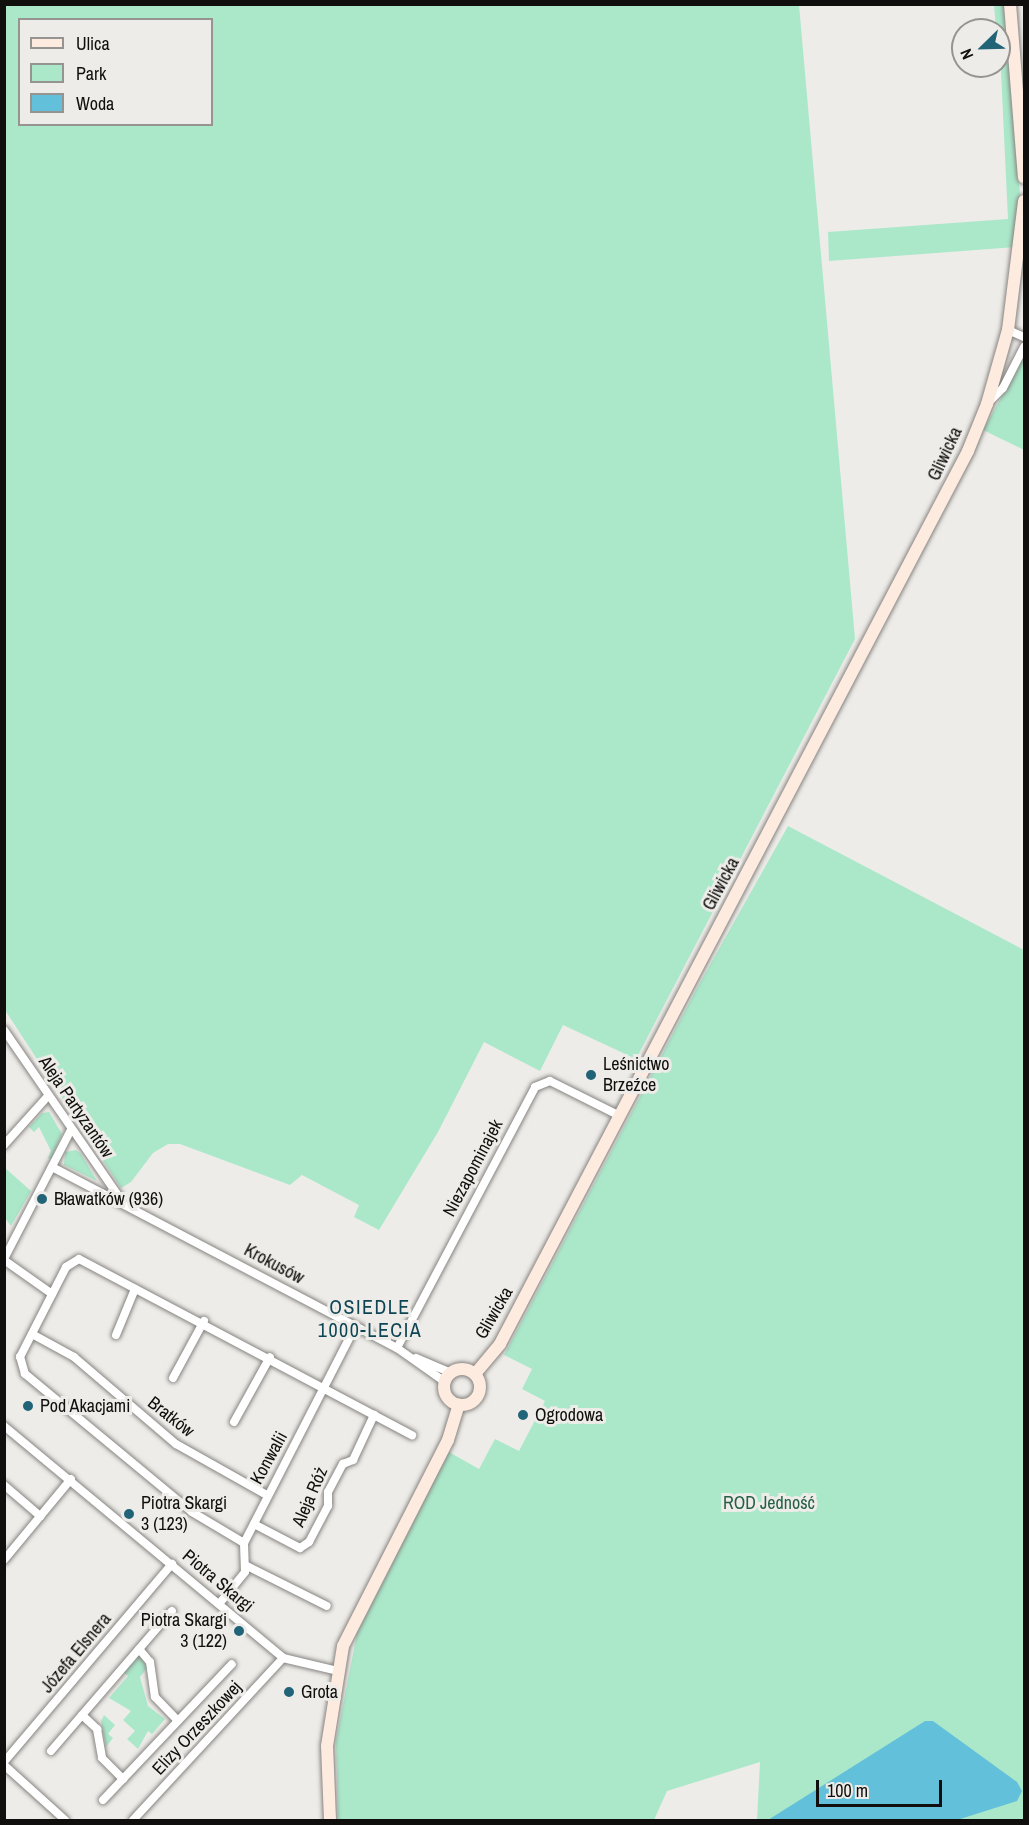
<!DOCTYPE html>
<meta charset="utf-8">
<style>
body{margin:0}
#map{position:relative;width:1029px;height:1825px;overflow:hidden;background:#eeece8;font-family:"Archivo Narrow",sans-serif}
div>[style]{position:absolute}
.green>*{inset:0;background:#abe8ca}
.water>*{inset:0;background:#62c0da}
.roads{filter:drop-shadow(0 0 2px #868481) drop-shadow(0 0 2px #868481)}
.minor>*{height:8px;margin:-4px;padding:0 4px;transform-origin:4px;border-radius:4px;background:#fff}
.secondary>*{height:12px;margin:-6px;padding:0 6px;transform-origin:6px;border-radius:6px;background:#feebdf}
.secondary>.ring{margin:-6px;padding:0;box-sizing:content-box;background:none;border:12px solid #feebdf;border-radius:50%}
.dots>*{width:16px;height:16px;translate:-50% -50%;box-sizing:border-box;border:3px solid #eeece8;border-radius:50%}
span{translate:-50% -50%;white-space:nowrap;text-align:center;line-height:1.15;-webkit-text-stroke:6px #eeece8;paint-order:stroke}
.street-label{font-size:18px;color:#100f0e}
.poi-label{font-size:18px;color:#100f0e}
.left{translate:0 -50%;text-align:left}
.right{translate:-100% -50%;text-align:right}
.park-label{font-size:18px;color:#236047}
.neighbourhood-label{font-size:20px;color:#0e4554;letter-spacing:1.5px}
.frame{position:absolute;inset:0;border:6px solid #100f0e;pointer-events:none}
.legend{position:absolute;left:18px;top:18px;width:195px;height:108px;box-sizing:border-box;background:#eeece8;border:2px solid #959491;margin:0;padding:8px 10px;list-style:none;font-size:18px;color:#100f0e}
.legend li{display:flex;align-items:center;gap:12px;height:30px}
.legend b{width:30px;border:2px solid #959491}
.north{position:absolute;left:951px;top:18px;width:60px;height:60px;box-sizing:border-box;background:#eeece8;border:2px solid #959491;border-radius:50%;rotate:247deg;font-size:16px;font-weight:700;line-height:24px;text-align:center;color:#100f0e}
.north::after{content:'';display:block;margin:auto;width:21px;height:27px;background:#216477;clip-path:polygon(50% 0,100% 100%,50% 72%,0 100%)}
.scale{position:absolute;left:816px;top:1780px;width:126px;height:27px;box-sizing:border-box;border:3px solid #100f0e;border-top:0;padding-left:8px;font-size:18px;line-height:21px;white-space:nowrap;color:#100f0e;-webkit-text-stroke:4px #eeece8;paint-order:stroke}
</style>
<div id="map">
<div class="green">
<i style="clip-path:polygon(evenodd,4px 5px,799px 5px,855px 639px,636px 1059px,563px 1025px,540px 1071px,484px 1042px,438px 1132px,379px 1230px,354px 1217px,359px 1205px,302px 1175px,290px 1185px,180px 1144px,168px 1144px,153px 1153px,131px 1182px,121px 1188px,5px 1010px,4px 5px,20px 20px,212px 20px,212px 124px,20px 124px,20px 20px)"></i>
<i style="clip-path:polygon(994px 5px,1004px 5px,1020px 193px,1016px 247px,829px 261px,828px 232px,1008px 219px,999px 30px,996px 30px)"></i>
<i style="clip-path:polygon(1024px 357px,1024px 450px,983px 430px)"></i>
<i style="clip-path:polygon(788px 826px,1024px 950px,1024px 1820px,757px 1820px,760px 1762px,667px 1791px,654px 1820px,338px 1820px,336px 1741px,357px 1633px,449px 1452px,479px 1469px,495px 1439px,519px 1451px,545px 1401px,522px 1389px,532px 1369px,504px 1355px,697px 988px)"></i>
<i style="clip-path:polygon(49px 1112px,62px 1134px,51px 1159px,48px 1158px,51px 1151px,39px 1127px,34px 1132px,29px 1127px,42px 1113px)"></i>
<i style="clip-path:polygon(76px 1150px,81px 1154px,97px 1181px,64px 1165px,65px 1152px)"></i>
<i style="clip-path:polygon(4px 1167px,31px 1191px,11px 1226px,5px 1218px)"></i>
<i style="clip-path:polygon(140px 1654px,147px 1668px,140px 1677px,148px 1706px,165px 1719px,152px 1734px,148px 1731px,138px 1749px,127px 1739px,135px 1731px,123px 1720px,131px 1711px,109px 1698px,128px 1676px,122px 1671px)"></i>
<i style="clip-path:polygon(104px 1715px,115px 1725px,108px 1734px,113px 1738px,106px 1747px,101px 1721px)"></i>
</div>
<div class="water">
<i style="clip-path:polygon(925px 1721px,933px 1721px,1017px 1782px,1022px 1791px,1017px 1801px,957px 1820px,768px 1820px)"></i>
</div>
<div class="roads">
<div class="minor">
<i style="left:1008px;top:330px;width:17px;rotate:24deg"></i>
<i style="left:990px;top:401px;width:18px;rotate:-45deg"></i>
<i style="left:1003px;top:388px;width:46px;rotate:-62.9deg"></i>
<i style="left:4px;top:1030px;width:204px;rotate:55.4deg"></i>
<i style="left:4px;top:1145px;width:66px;rotate:-48.1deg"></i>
<i style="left:52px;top:1167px;width:390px;rotate:27.7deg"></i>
<i style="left:397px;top:1348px;width:59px;rotate:35.3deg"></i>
<i style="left:4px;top:1259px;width:145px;rotate:-62.6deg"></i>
<i style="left:4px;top:1260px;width:59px;rotate:35.3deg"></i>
<i style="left:32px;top:1334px;width:48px;rotate:28.7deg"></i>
<i style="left:74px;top:1357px;width:134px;rotate:40.5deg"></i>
<i style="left:176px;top:1444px;width:104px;rotate:29.3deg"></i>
<i style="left:116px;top:1335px;width:50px;rotate:-67.6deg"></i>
<i style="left:397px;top:1348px;width:295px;rotate:-62.1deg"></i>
<i style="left:535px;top:1087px;width:16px;rotate:-22deg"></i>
<i style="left:550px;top:1081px;width:78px;rotate:26.6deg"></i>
<i style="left:416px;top:1358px;width:38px;rotate:23deg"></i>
<i style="left:173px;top:1378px;width:65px;rotate:-61.5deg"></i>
<i style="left:234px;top:1422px;width:74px;rotate:-61deg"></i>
<i style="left:4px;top:1426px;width:363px;rotate:39.7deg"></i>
<i style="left:283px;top:1658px;width:57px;rotate:13.3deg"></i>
<i style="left:4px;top:1485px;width:48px;rotate:40.7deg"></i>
<i style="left:254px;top:1524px;width:52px;rotate:27.6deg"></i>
<i style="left:300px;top:1548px;width:11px;rotate:-34deg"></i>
<i style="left:309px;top:1542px;width:41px;rotate:-62.2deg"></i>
<i style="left:328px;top:1506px;width:14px;rotate:-90deg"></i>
<i style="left:328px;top:1492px;width:32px;rotate:-62deg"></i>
<i style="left:343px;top:1464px;width:11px;rotate:-22deg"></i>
<i style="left:353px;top:1460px;width:50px;rotate:-65deg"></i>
<i style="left:244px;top:1543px;width:61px;rotate:-149.2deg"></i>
<i style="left:192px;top:1512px;width:217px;rotate:-140.4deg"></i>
<i style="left:25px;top:1374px;width:18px;rotate:-106deg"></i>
<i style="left:20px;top:1357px;width:101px;rotate:-62.9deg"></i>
<i style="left:66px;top:1267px;width:15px;rotate:-32deg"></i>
<i style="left:79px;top:1259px;width:377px;rotate:27.9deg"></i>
<i style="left:4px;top:1560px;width:105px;rotate:-50.4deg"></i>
<i style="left:247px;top:1566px;width:89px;rotate:26.6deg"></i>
<i style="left:219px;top:1604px;width:41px;rotate:-50.9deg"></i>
<i style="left:245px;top:1572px;width:29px;rotate:-92deg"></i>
<i style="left:244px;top:1543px;width:243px;rotate:-62.8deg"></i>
<i style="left:139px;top:1649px;width:17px;rotate:50deg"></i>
<i style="left:150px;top:1662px;width:35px;rotate:82deg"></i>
<i style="left:155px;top:1697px;width:33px;rotate:46deg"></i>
<i style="left:82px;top:1715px;width:21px;rotate:43deg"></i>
<i style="left:97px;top:1729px;width:29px;rotate:80deg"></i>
<i style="left:102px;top:1758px;width:30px;rotate:45deg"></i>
<i style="left:51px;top:1751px;width:185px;rotate:-49.2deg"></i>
<i style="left:4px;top:1762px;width:260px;rotate:-49.7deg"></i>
<i style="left:4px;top:1765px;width:82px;rotate:42deg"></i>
<i style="left:103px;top:1800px;width:187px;rotate:-46.5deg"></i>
<i style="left:133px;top:1820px;width:221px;rotate:-47.2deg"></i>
</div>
<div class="secondary">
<i style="left:1010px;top:4px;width:174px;rotate:85.4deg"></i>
<i class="ring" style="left:444px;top:1369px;width:24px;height:24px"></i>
<i style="left:475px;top:1374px;width:39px;rotate:-50deg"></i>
<i style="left:500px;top:1344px;width:1008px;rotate:-62.34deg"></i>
<i style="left:968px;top:451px;width:51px;rotate:-68deg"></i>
<i style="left:987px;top:404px;width:77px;rotate:-74.2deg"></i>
<i style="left:1008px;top:330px;width:130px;rotate:-82.9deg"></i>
<i style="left:330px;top:1820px;width:74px;rotate:-92.3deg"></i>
<i style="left:327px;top:1746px;width:101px;rotate:-80.9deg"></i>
<i style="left:343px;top:1646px;width:231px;rotate:-63deg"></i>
<i style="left:448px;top:1440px;width:37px;rotate:-73deg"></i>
</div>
</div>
<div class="dots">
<i style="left:591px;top:1075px;background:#216477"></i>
<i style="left:42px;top:1199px;background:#216477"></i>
<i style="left:28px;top:1406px;background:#216477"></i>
<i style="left:523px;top:1415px;background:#216477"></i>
<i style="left:129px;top:1514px;background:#216477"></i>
<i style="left:239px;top:1631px;background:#216477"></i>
<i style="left:289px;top:1692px;background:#216477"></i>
</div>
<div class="street-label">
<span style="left:945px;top:454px;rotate:-65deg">Gliwicka</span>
<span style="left:721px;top:884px;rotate:-62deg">Gliwicka</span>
<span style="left:76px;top:1107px;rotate:56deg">Aleja Partyzantów</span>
<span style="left:473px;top:1168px;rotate:-62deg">Niezapominajek</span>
<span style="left:274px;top:1264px;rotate:28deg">Krokusów</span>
<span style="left:494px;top:1313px;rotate:-60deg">Gliwicka</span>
<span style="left:171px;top:1417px;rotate:38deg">Bratków</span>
<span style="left:269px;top:1458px;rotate:-61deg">Konwalii</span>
<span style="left:310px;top:1497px;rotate:-67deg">Aleja Róż</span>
<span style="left:218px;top:1581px;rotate:40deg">Piotra Skargi</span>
<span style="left:76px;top:1653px;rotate:-50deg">Józefa Elsnera</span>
<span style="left:197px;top:1728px;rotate:-47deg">Elizy Orzeszkowej</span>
</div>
<div class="poi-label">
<span class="left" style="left:603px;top:1075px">Leśnictwo<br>Brzeźce</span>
<span class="left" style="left:54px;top:1199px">Bławatków (936)</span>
<span class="left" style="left:40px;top:1406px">Pod Akacjami</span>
<span class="left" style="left:535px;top:1415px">Ogrodowa</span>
<span class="left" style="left:141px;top:1514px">Piotra Skargi<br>3 (123)</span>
<span class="right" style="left:227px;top:1631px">Piotra Skargi<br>3 (122)</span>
<span class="left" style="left:301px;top:1692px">Grota</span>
</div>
<div class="park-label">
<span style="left:769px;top:1503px">ROD Jedność</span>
</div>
<div class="neighbourhood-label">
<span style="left:370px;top:1318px">OSIEDLE<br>1000-LECIA</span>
</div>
<div class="frame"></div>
<ul class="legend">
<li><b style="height:8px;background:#feebdf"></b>Ulica</li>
<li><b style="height:16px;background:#abe8ca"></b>Park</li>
<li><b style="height:16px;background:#62c0da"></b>Woda</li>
</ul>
<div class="north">N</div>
<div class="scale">100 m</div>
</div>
